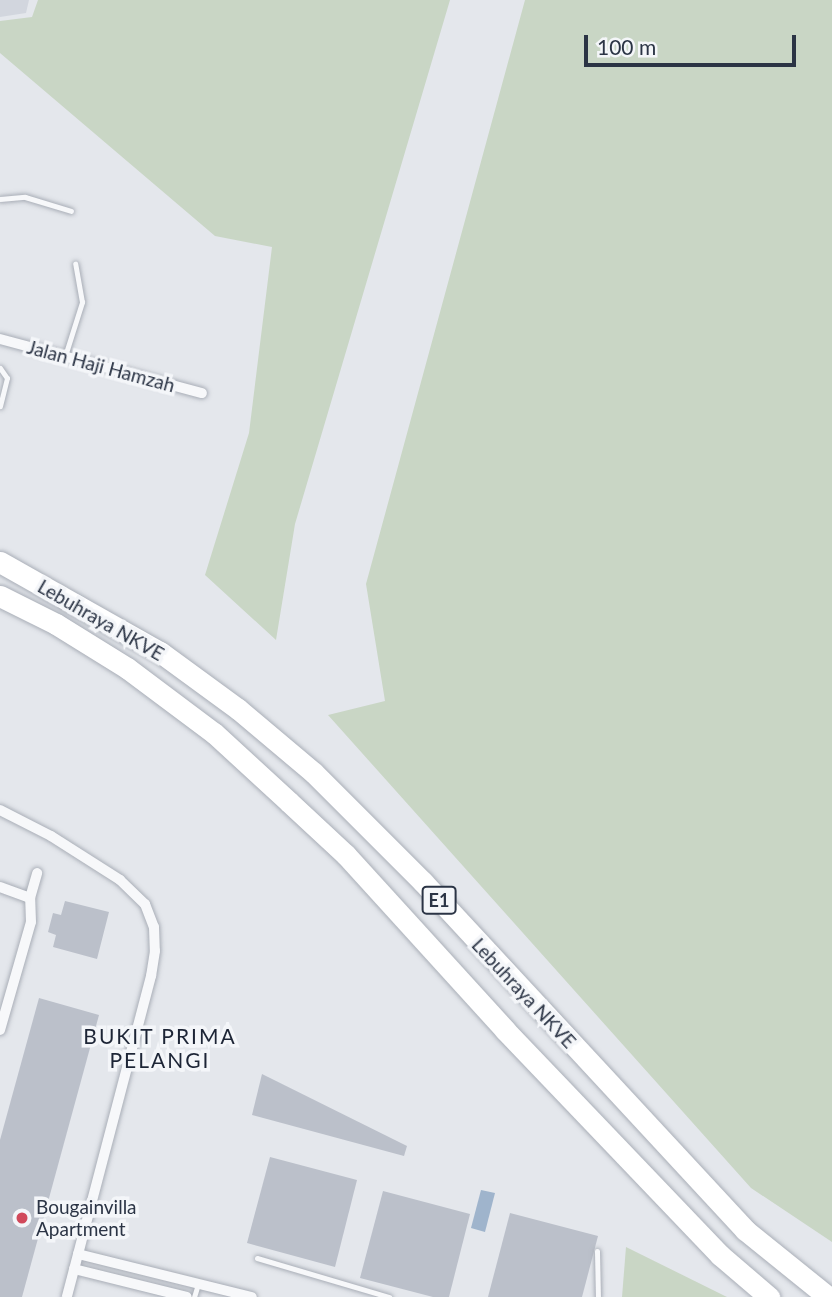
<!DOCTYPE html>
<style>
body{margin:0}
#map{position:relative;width:832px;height:1297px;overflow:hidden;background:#e4e7ec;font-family:Lato,sans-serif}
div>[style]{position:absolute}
.built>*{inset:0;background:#d2d6de}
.green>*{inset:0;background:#c9d6c5}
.water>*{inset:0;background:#9fb4cc}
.building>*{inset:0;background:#bbc0ca}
.roads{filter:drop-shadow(0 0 2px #a9aeb7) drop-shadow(0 0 2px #a9aeb7)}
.lane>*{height:5px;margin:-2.5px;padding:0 2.5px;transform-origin:2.5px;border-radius:2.5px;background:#f7f8fa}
.street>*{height:10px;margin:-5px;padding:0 5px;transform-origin:5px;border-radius:5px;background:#f7f8fa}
.highway>*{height:21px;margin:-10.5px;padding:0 10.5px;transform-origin:10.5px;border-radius:10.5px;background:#fff}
.dots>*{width:19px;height:19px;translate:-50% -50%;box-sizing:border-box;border:4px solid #f4f6f9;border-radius:50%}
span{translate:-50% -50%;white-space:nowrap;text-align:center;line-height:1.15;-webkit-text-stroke:7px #f4f6f9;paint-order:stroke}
.shield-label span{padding:2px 5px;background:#f4f6f9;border:2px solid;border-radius:5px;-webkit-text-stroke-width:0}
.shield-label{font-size:18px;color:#2b3445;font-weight:700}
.street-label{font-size:19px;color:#2b3445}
.poi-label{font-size:19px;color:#2b3445}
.left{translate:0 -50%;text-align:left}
.neighbourhood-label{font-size:21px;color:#1d2536;letter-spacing:2px}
.scale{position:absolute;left:584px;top:35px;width:212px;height:32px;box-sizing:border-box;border:4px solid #2b3445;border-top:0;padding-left:9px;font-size:21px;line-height:24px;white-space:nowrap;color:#2b3445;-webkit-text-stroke:5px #f4f6f9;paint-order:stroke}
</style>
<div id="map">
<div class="built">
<i style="clip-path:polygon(0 0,29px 0,26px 13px,0 17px)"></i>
</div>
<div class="green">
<i style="clip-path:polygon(38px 0,450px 0,295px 524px,276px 640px,205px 575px,249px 433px,272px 247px,215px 236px,0 53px,0 21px,32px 17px)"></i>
<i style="clip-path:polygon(525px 0,832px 0,832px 1242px,751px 1188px,328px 715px,385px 701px,366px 584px)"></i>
<i style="clip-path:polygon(626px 1247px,727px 1297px,622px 1297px)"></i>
</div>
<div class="water">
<i style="clip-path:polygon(481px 1190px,495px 1193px,485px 1232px,471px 1228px)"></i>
</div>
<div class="building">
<i style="clip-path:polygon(65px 901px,109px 912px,97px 959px,53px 947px,56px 935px,48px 932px,53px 913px,61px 915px)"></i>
<i style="clip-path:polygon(39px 998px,99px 1015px,22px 1297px,0 1297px,0 1140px)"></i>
<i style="clip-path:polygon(262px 1074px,407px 1146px,404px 1156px,252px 1115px)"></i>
<i style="clip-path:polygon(270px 1157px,357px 1180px,335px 1267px,247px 1243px)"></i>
<i style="clip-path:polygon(383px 1191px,470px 1214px,449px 1297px,433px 1297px,360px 1278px)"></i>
<i style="clip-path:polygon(510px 1213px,598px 1236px,582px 1297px,488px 1297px)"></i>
</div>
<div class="roads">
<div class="lane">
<i style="left:0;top:199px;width:25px;rotate:-5deg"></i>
<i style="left:25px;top:197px;width:48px;rotate:16.9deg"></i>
<i style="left:65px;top:356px;width:57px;rotate:-72.5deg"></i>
<i style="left:82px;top:302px;width:39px;rotate:-100deg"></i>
<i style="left:0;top:368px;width:12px;rotate:55deg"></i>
<i style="left:7px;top:378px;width:29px;rotate:104deg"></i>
<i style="left:597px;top:1251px;width:46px;rotate:88.8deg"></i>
<i style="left:257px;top:1258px;width:138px;rotate:16.5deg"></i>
<i style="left:194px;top:1297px;width:14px;rotate:-73deg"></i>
</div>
<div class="street">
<i style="left:0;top:339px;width:209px;rotate:15deg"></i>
<i style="left:0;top:810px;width:57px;rotate:27deg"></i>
<i style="left:51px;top:836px;width:82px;rotate:32.5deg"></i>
<i style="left:120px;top:880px;width:35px;rotate:44deg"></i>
<i style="left:145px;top:904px;width:25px;rotate:69deg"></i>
<i style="left:154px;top:927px;width:24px;rotate:88deg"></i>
<i style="left:155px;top:951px;width:25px;rotate:99deg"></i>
<i style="left:151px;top:976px;width:332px;rotate:104.7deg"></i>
<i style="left:0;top:887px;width:32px;rotate:20deg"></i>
<i style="left:0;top:1030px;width:112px;rotate:-74deg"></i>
<i style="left:31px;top:922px;width:24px;rotate:-92deg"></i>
<i style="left:30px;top:898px;width:26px;rotate:-74deg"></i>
<i style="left:78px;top:1254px;width:179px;rotate:13.9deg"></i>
<i style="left:74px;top:1269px;width:116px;rotate:13.9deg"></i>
</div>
<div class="highway">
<i style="left:0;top:562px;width:184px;rotate:29.4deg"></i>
<i style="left:160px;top:652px;width:97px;rotate:36.2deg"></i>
<i style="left:238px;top:709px;width:99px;rotate:40.1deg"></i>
<i style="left:314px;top:773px;width:154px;rotate:45deg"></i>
<i style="left:423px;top:882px;width:474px;rotate:47.2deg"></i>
<i style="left:745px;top:1230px;width:107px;rotate:38.9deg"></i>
<i style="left:0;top:596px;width:63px;rotate:26.6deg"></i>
<i style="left:56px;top:624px;width:84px;rotate:31.8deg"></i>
<i style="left:127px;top:668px;width:109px;rotate:36.8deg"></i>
<i style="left:214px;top:733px;width:102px;rotate:42.6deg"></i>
<i style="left:289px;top:802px;width:78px;rotate:42.9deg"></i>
<i style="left:346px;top:855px;width:236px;rotate:47.7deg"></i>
<i style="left:505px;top:1030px;width:311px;rotate:46.3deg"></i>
<i style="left:720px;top:1255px;width:65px;rotate:40.6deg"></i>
</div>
</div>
<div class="dots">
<i style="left:22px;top:1218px;background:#d1495b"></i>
</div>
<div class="shield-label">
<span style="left:439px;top:900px">E1</span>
</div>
<div class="street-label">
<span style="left:101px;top:366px;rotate:15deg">Jalan Haji Hamzah</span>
<span style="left:101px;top:620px;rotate:30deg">Lebuhraya NKVE</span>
<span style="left:524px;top:993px;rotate:47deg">Lebuhraya NKVE</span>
</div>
<div class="poi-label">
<span class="left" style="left:36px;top:1218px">Bougainvilla<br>Apartment</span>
</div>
<div class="neighbourhood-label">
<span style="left:160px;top:1048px">BUKIT PRIMA<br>PELANGI</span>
</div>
<div class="scale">100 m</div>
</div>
